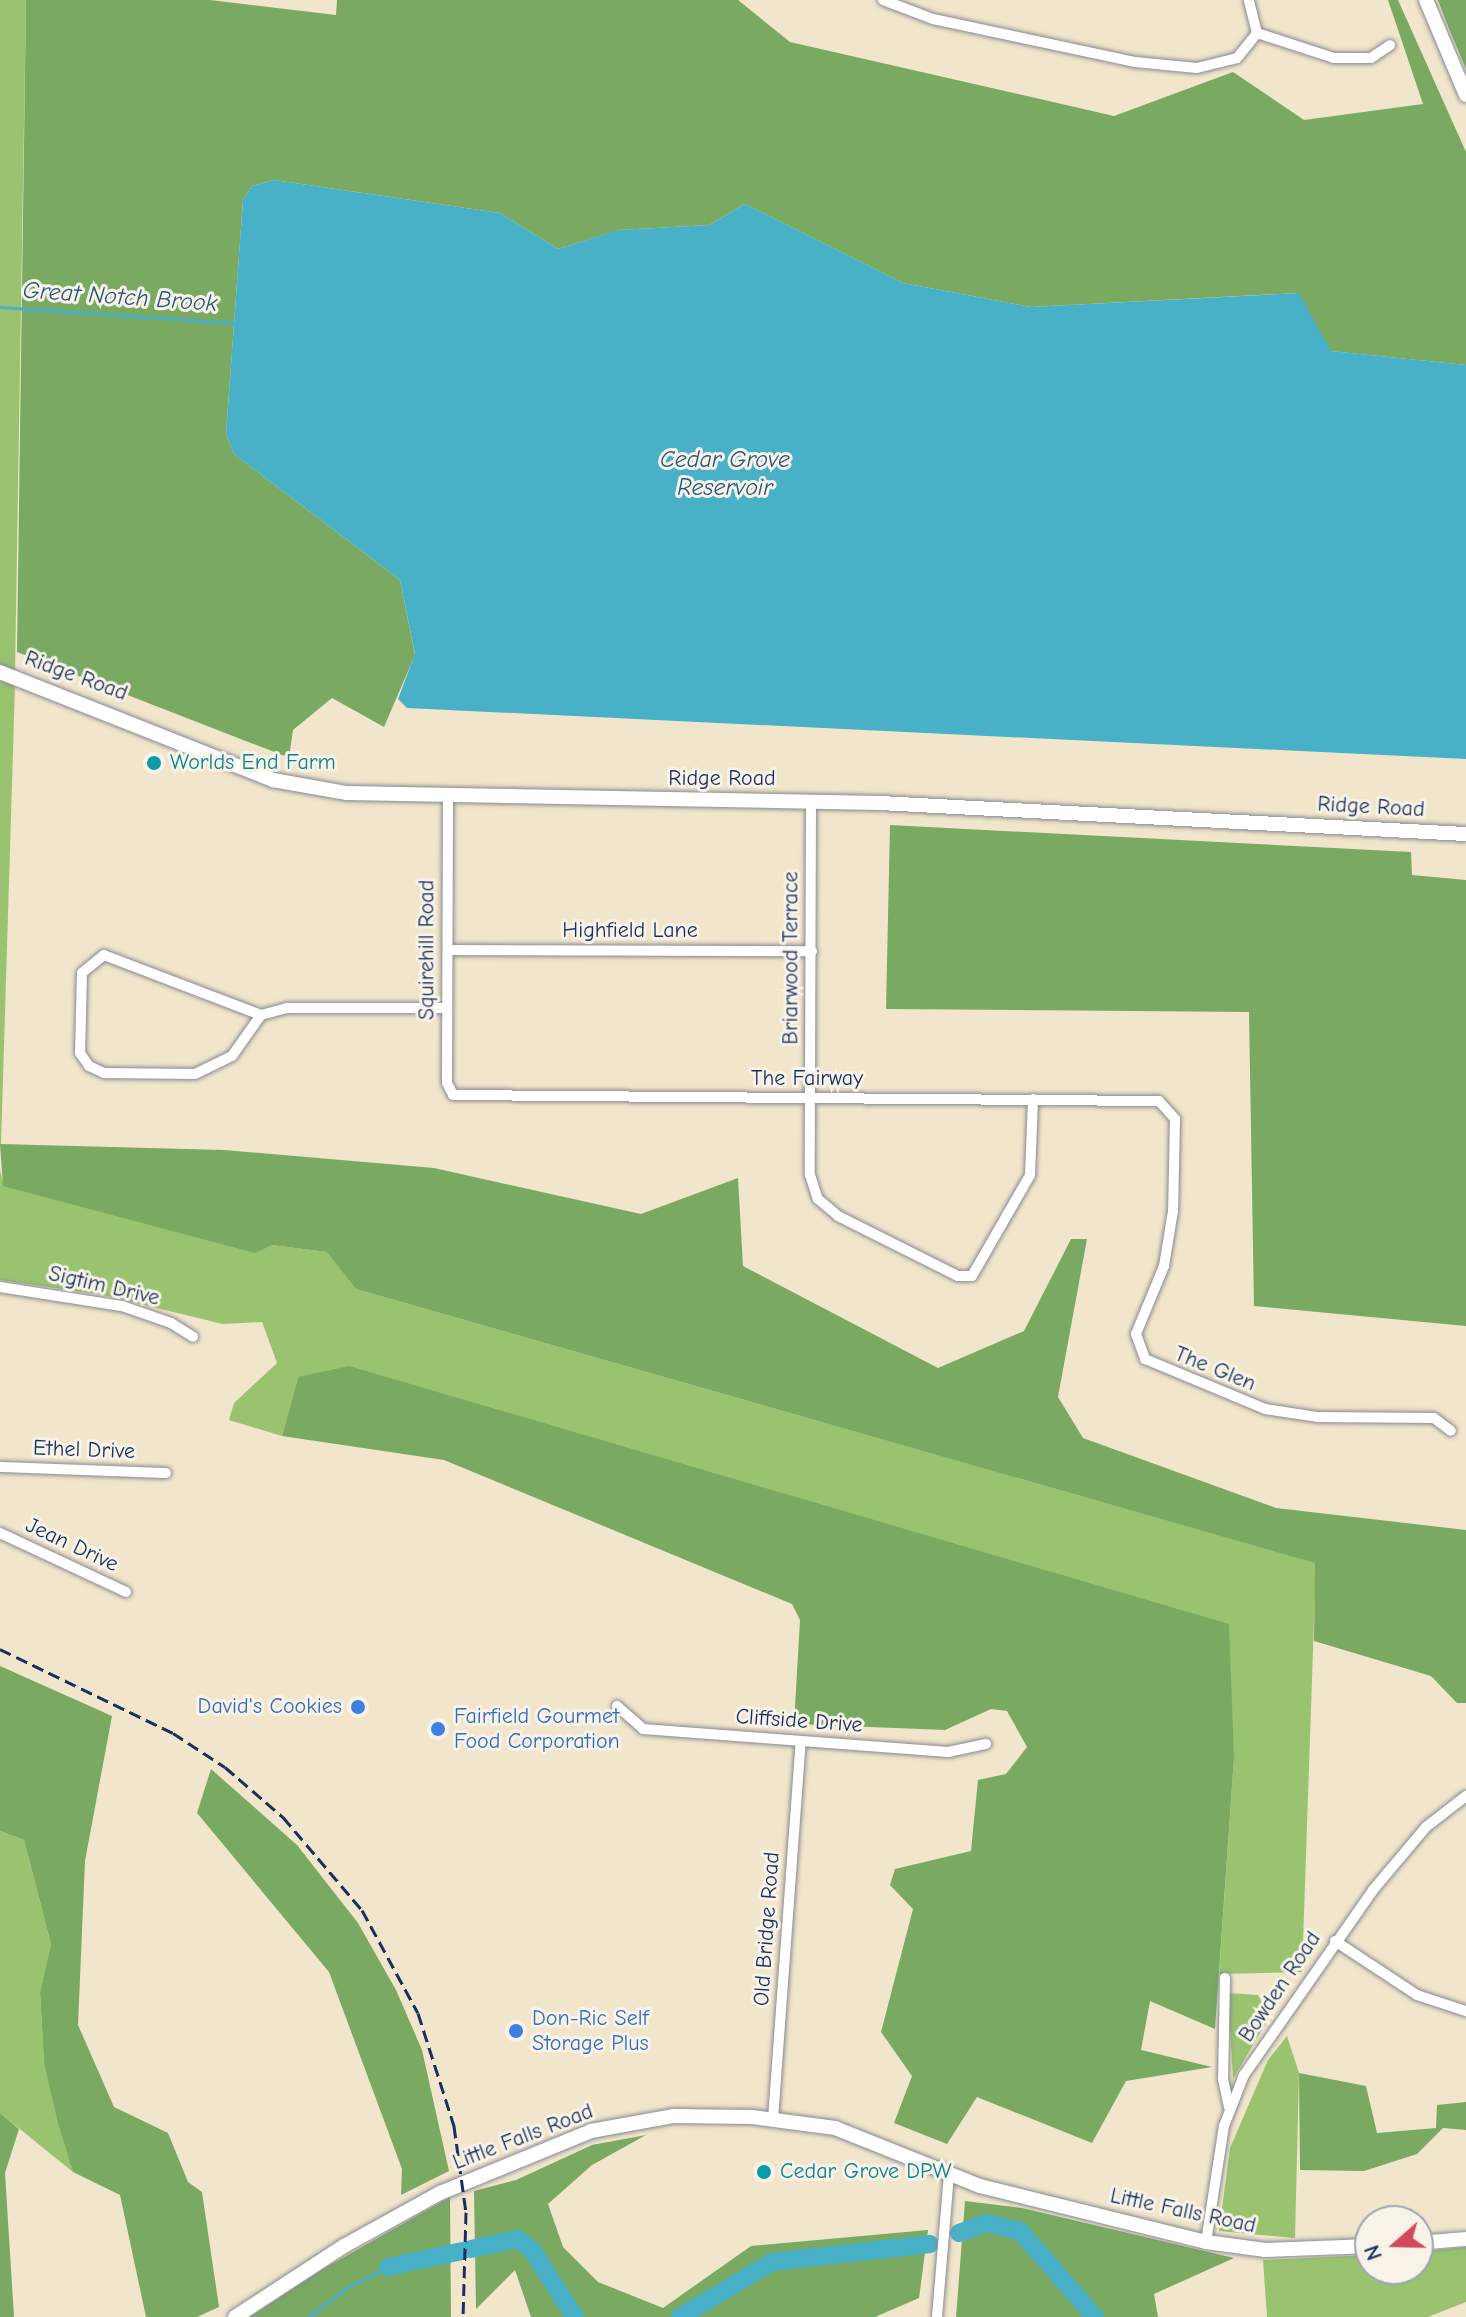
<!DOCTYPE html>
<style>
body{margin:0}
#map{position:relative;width:1466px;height:2317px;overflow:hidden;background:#f1e5cb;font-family:"Comic Neue",sans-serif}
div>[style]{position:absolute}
.green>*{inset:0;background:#99c36f}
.forest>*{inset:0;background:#7aa962}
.water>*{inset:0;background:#48b1c7}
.stream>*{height:3px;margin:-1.5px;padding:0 1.5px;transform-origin:1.5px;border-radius:1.5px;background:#48b1c7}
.river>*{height:18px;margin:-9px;padding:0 9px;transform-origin:9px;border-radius:9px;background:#48b1c7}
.roads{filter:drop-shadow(0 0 2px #868a94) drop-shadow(0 0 2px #868a94)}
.street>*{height:10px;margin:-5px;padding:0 5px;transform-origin:5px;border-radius:5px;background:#fff}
.secondary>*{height:14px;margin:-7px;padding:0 7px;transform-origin:7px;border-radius:7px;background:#fff}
.rail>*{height:3px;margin-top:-1.5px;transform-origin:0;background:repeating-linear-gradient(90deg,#1b2f5e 0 12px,transparent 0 18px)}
.dots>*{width:22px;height:22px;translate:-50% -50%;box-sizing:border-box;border:4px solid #f7f3e8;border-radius:50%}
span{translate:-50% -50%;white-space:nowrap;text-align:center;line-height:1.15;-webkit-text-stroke:6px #f7f3e8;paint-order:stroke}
.street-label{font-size:22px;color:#1b2f5e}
.culture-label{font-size:22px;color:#0d838f}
.left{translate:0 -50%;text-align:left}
.shop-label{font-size:22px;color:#366cbe}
.right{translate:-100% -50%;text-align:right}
.water-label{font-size:24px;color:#28567e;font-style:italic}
.north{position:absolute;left:1354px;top:2205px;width:80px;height:80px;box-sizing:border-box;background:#f7f3e8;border:2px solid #9fa5b1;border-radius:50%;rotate:250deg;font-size:22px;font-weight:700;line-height:32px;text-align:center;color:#1b2f5e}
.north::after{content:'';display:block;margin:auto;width:28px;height:36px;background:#d1495b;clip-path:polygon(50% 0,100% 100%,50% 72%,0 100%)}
</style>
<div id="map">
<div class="green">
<i style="clip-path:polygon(0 0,26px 0,15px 671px,0 666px)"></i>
<i style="clip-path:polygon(0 681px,15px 685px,1px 1144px,0 1144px)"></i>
<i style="clip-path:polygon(0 1170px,4px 1186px,272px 1245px,328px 1252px,356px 1289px,1316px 1563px,1302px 1972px,1219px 1974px,1234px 1758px,1230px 1728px,298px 1377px,282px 1436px,229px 1420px,234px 1403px,277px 1363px,262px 1322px,223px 1324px,103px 1295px,0 1280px)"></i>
<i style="clip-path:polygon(0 1831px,24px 1840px,51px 1944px,40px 1992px,44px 2063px,73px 2172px,0 2113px)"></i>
<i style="clip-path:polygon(1228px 1993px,1258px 1995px,1270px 2016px,1233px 2079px)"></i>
<i style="clip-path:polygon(1287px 2036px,1299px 2073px,1295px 2238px,1219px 2231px,1230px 2148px,1268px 2060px)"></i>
<i style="clip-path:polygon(1466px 2247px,1466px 2302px,1428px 2317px,1267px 2317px,1263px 2260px,1370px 2255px,1370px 2269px,1418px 2269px,1418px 2252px)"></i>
</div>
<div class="forest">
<i style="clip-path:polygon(26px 0,210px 0,336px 15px,337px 0,738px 0,790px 42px,1114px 116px,1233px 72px,1304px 120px,1423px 104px,1388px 0,1398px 0,1466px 152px,1466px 365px,1330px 351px,1298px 293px,1031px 307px,903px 283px,745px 204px,709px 225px,619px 230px,558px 249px,500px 213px,274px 180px,252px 186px,243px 200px,226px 434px,234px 454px,400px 580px,415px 655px,384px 727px,332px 698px,293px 730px,289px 757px,282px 755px,17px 652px)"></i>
<i style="clip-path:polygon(1438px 0,1466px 0,1466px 69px,1447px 24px)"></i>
<i style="clip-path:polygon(890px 825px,1411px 852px,1412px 875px,1466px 880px,1466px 1326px,1254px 1306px,1249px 1012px,886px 1009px)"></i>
<i style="clip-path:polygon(0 1144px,224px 1150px,434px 1168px,641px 1214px,738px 1178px,743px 1266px,938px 1368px,1024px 1331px,1071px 1239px,1087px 1239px,1058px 1397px,1083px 1438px,1276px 1508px,1466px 1530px,1466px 1703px,1457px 1703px,1431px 1676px,1314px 1641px,1315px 1563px,356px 1289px,327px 1252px,272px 1245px,255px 1253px,3px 1186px)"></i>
<i style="clip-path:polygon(349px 1366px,1229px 1624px,1234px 1758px,1215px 2029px,1150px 2001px,1141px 2050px,1212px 2067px,1126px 2081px,1092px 2143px,977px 2097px,947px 2144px,894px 2123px,912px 2076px,881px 2032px,913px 1909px,890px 1885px,895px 1869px,971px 1851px,978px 1780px,1006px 1774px,1027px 1747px,1007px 1711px,991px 1709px,945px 1730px,794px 1724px,800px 1620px,792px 1604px,444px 1460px,282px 1436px,298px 1377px)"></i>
<i style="clip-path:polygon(0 1666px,112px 1716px,85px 1861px,78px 2025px,114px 2107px,168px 2133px,188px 2182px,202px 2192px,219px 2307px,197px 2317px,146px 2317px,120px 2195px,73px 2172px,58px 2123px,44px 2063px,40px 1992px,51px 1944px,24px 1840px,0 1831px)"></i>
<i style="clip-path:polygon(211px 1769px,297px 1845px,358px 1923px,396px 1990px,422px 2050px,449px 2171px,401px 2195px,402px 2169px,329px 1972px,197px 1813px)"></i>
<i style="clip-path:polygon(1299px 2073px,1366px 2086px,1377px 2133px,1436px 2128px,1437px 2105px,1466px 2102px,1466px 2130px,1443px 2128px,1417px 2154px,1364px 2171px,1300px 2170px)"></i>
<i style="clip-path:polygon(0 2113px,19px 2129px,5px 2173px,14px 2317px,0 2317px)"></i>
<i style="clip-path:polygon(646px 2135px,592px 2165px,548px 2204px,563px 2247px,598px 2282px,663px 2308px,751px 2246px,928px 2230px,919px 2298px,875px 2317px,531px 2317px,515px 2270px,476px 2309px,474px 2191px,516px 2180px,592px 2145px)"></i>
<i style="clip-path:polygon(450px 2197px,451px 2317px,250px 2317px,323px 2269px)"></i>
<i style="clip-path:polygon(965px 2201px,1022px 2208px,1234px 2258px,1154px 2294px,1158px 2317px,956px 2317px)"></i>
</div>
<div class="water">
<i style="clip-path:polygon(274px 180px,500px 213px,558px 249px,618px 230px,709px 225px,745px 204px,903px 283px,1031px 307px,1299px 293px,1331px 351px,1466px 365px,1466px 759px,407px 708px,398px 699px,415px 654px,400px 580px,234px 454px,226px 434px,243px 200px,252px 186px)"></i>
</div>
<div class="stream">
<i style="left:0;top:307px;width:238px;rotate:3.9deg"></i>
<i style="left:308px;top:2317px;width:50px;rotate:-36.9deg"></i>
<i style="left:348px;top:2287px;width:45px;rotate:-26.6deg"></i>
</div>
<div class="river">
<i style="left:959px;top:2233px;width:30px;rotate:-20deg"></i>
<i style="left:987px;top:2223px;width:34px;rotate:14deg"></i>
<i style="left:1020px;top:2231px;width:114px;rotate:48.9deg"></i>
<i style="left:471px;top:2249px;width:47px;rotate:-12.3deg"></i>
<i style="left:517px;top:2239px;width:19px;rotate:36deg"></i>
<i style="left:532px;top:2250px;width:80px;rotate:57.3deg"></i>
<i style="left:388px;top:2267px;width:76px;rotate:-12.2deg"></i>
<i style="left:680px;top:2317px;width:107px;rotate:-30.9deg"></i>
<i style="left:772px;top:2262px;width:159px;rotate:-6.5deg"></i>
</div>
<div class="roads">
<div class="street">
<i style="left:883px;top:0;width:53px;rotate:20.8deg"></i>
<i style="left:933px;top:19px;width:207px;rotate:12deg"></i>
<i style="left:1135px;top:62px;width:62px;rotate:5.5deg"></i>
<i style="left:1197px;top:68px;width:41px;rotate:-14deg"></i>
<i style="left:1237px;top:58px;width:32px;rotate:-51deg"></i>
<i style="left:1257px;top:33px;width:34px;rotate:-104deg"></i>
<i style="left:1257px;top:33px;width:81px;rotate:18deg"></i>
<i style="left:1334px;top:58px;width:37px"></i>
<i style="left:1371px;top:58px;width:23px;rotate:-34deg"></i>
<i style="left:448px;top:795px;width:288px;rotate:90.2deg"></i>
<i style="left:447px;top:1083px;width:13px;rotate:63deg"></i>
<i style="left:453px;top:1095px;width:706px;rotate:0.49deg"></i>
<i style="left:1159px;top:1101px;width:24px;rotate:48deg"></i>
<i style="left:1175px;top:1119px;width:92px;rotate:91.2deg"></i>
<i style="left:1173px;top:1211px;width:56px;rotate:99.3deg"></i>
<i style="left:1164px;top:1266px;width:74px;rotate:112.4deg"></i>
<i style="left:1136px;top:1334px;width:27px;rotate:70deg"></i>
<i style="left:1145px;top:1359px;width:130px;rotate:22.6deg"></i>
<i style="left:1265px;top:1409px;width:54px;rotate:8.6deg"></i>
<i style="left:1318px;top:1417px;width:116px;rotate:0.5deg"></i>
<i style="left:1434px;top:1418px;width:21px;rotate:37deg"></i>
<i style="left:811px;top:802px;width:373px;rotate:90.2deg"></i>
<i style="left:810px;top:1175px;width:25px;rotate:72deg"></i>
<i style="left:818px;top:1199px;width:26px;rotate:40deg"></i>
<i style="left:838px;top:1216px;width:134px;rotate:26.6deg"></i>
<i style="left:958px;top:1276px;width:14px"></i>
<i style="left:972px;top:1276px;width:116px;rotate:-60.1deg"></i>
<i style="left:1030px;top:1175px;width:76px;rotate:-87.7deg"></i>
<i style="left:448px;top:950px;width:364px;rotate:0.2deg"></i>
<i style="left:261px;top:1015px;width:168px;rotate:-159.1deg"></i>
<i style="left:104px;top:955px;width:28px;rotate:141deg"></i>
<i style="left:82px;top:973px;width:80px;rotate:91.4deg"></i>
<i style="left:80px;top:1053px;width:16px;rotate:55deg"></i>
<i style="left:89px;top:1066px;width:17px;rotate:25deg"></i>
<i style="left:104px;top:1073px;width:91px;rotate:0.6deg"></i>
<i style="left:195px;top:1074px;width:41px;rotate:-25.9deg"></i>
<i style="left:232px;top:1056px;width:50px;rotate:-54.7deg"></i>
<i style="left:261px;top:1015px;width:27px;rotate:-15deg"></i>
<i style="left:287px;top:1008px;width:160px"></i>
<i style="left:0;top:1287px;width:123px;rotate:8.9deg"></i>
<i style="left:122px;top:1306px;width:52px;rotate:19.1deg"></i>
<i style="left:171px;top:1323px;width:26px;rotate:32deg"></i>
<i style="left:0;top:1467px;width:166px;rotate:2.1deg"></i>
<i style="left:0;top:1533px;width:139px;rotate:25.1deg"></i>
<i style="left:617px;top:1706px;width:35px;rotate:41deg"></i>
<i style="left:643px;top:1729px;width:306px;rotate:4.3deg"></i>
<i style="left:948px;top:1752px;width:39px;rotate:-12deg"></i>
<i style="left:1335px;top:1941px;width:98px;rotate:33.4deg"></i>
<i style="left:1417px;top:1995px;width:52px;rotate:18.1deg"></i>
<i style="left:1225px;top:1978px;width:101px;rotate:91.1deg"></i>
<i style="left:1223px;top:2079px;width:29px;rotate:78deg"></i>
<i style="left:773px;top:2119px;width:379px;rotate:-85.8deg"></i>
<i style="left:1206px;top:2242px;width:117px;rotate:-81.2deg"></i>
<i style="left:1224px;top:2126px;width:55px;rotate:-68.6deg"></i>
<i style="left:1244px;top:2075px;width:226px;rotate:-55.1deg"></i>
<i style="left:1373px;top:1890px;width:82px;rotate:-49.9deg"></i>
<i style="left:1426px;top:1827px;width:51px;rotate:-37.8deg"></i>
<i style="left:937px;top:2317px;width:143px;rotate:-85.2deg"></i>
</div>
<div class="secondary">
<i style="left:1426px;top:0;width:103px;rotate:67.2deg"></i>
<i style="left:0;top:672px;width:294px;rotate:21.6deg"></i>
<i style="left:273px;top:780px;width:75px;rotate:10deg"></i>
<i style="left:347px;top:793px;width:533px;rotate:1.07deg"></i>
<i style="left:880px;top:803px;width:587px;rotate:3.03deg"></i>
<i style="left:1418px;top:2243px;width:48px;rotate:-4.8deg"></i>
<i style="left:235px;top:2317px;width:130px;rotate:-33.1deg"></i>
<i style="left:344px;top:2246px;width:110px;rotate:-28.9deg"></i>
<i style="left:440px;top:2193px;width:163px;rotate:-22.3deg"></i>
<i style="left:591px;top:2131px;width:83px;rotate:-10.4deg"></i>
<i style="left:673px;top:2116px;width:79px;rotate:0.7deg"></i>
<i style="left:752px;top:2117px;width:84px;rotate:7.5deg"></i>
<i style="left:835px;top:2128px;width:156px;rotate:21.8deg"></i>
<i style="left:980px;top:2186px;width:233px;rotate:13.9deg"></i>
<i style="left:1206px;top:2242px;width:60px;rotate:7.7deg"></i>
<i style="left:1265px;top:2250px;width:105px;rotate:-2.2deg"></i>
</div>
</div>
<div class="rail">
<i style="left:0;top:1649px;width:192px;rotate:25.9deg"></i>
<i style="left:173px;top:1733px;width:62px;rotate:33.2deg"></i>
<i style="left:225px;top:1767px;width:77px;rotate:40.8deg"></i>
<i style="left:283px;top:1817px;width:122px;rotate:49.7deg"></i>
<i style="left:362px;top:1910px;width:117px;rotate:61.5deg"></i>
<i style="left:418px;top:2013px;width:119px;rotate:72.3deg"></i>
<i style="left:454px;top:2126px;width:87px;rotate:82.1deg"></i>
<i style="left:466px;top:2212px;width:105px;rotate:91.6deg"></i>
</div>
<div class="dots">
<i style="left:154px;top:763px;background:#0f9aa8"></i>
<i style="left:358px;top:1707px;background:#3f7fe0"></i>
<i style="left:438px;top:1729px;background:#3f7fe0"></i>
<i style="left:516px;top:2031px;background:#3f7fe0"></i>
<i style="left:764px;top:2172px;background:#0f9aa8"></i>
</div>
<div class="street-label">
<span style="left:76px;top:676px;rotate:20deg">Ridge Road</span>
<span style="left:722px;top:779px">Ridge Road</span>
<span style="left:1371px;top:807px;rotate:3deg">Ridge Road</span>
<span style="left:630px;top:931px">Highfield Lane</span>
<span style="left:427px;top:950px;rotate:-90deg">Squirehill Road</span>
<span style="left:791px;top:958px;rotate:-90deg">Briarwood Terrace</span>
<span style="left:807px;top:1079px">The Fairway</span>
<span style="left:104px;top:1286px;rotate:13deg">Sigtim Drive</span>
<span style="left:1215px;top:1369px;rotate:22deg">The Glen</span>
<span style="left:84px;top:1450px;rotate:2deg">Ethel Drive</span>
<span style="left:72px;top:1545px;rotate:25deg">Jean Drive</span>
<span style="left:799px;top:1721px;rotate:4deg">Cliffside Drive</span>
<span style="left:767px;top:1929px;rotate:-86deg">Old Bridge Road</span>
<span style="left:1280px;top:1987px;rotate:-56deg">Bowden Road</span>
<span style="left:523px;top:2137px;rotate:-21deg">Little Falls Road</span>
<span style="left:1183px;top:2211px;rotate:12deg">Little Falls Road</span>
</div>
<div class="culture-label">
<span class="left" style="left:170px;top:763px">Worlds End Farm</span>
<span class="left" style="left:780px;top:2172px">Cedar Grove DPW</span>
</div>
<div class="shop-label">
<span class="right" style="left:342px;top:1707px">David's Cookies</span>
<span class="left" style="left:454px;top:1729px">Fairfield Gourmet<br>Food Corporation</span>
<span class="left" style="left:532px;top:2031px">Don-Ric Self<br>Storage Plus</span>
</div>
<div class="water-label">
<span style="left:120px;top:297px;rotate:4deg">Great Notch Brook</span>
<span style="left:725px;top:474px">Cedar Grove<br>Reservoir</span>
</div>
<div class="north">N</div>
</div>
